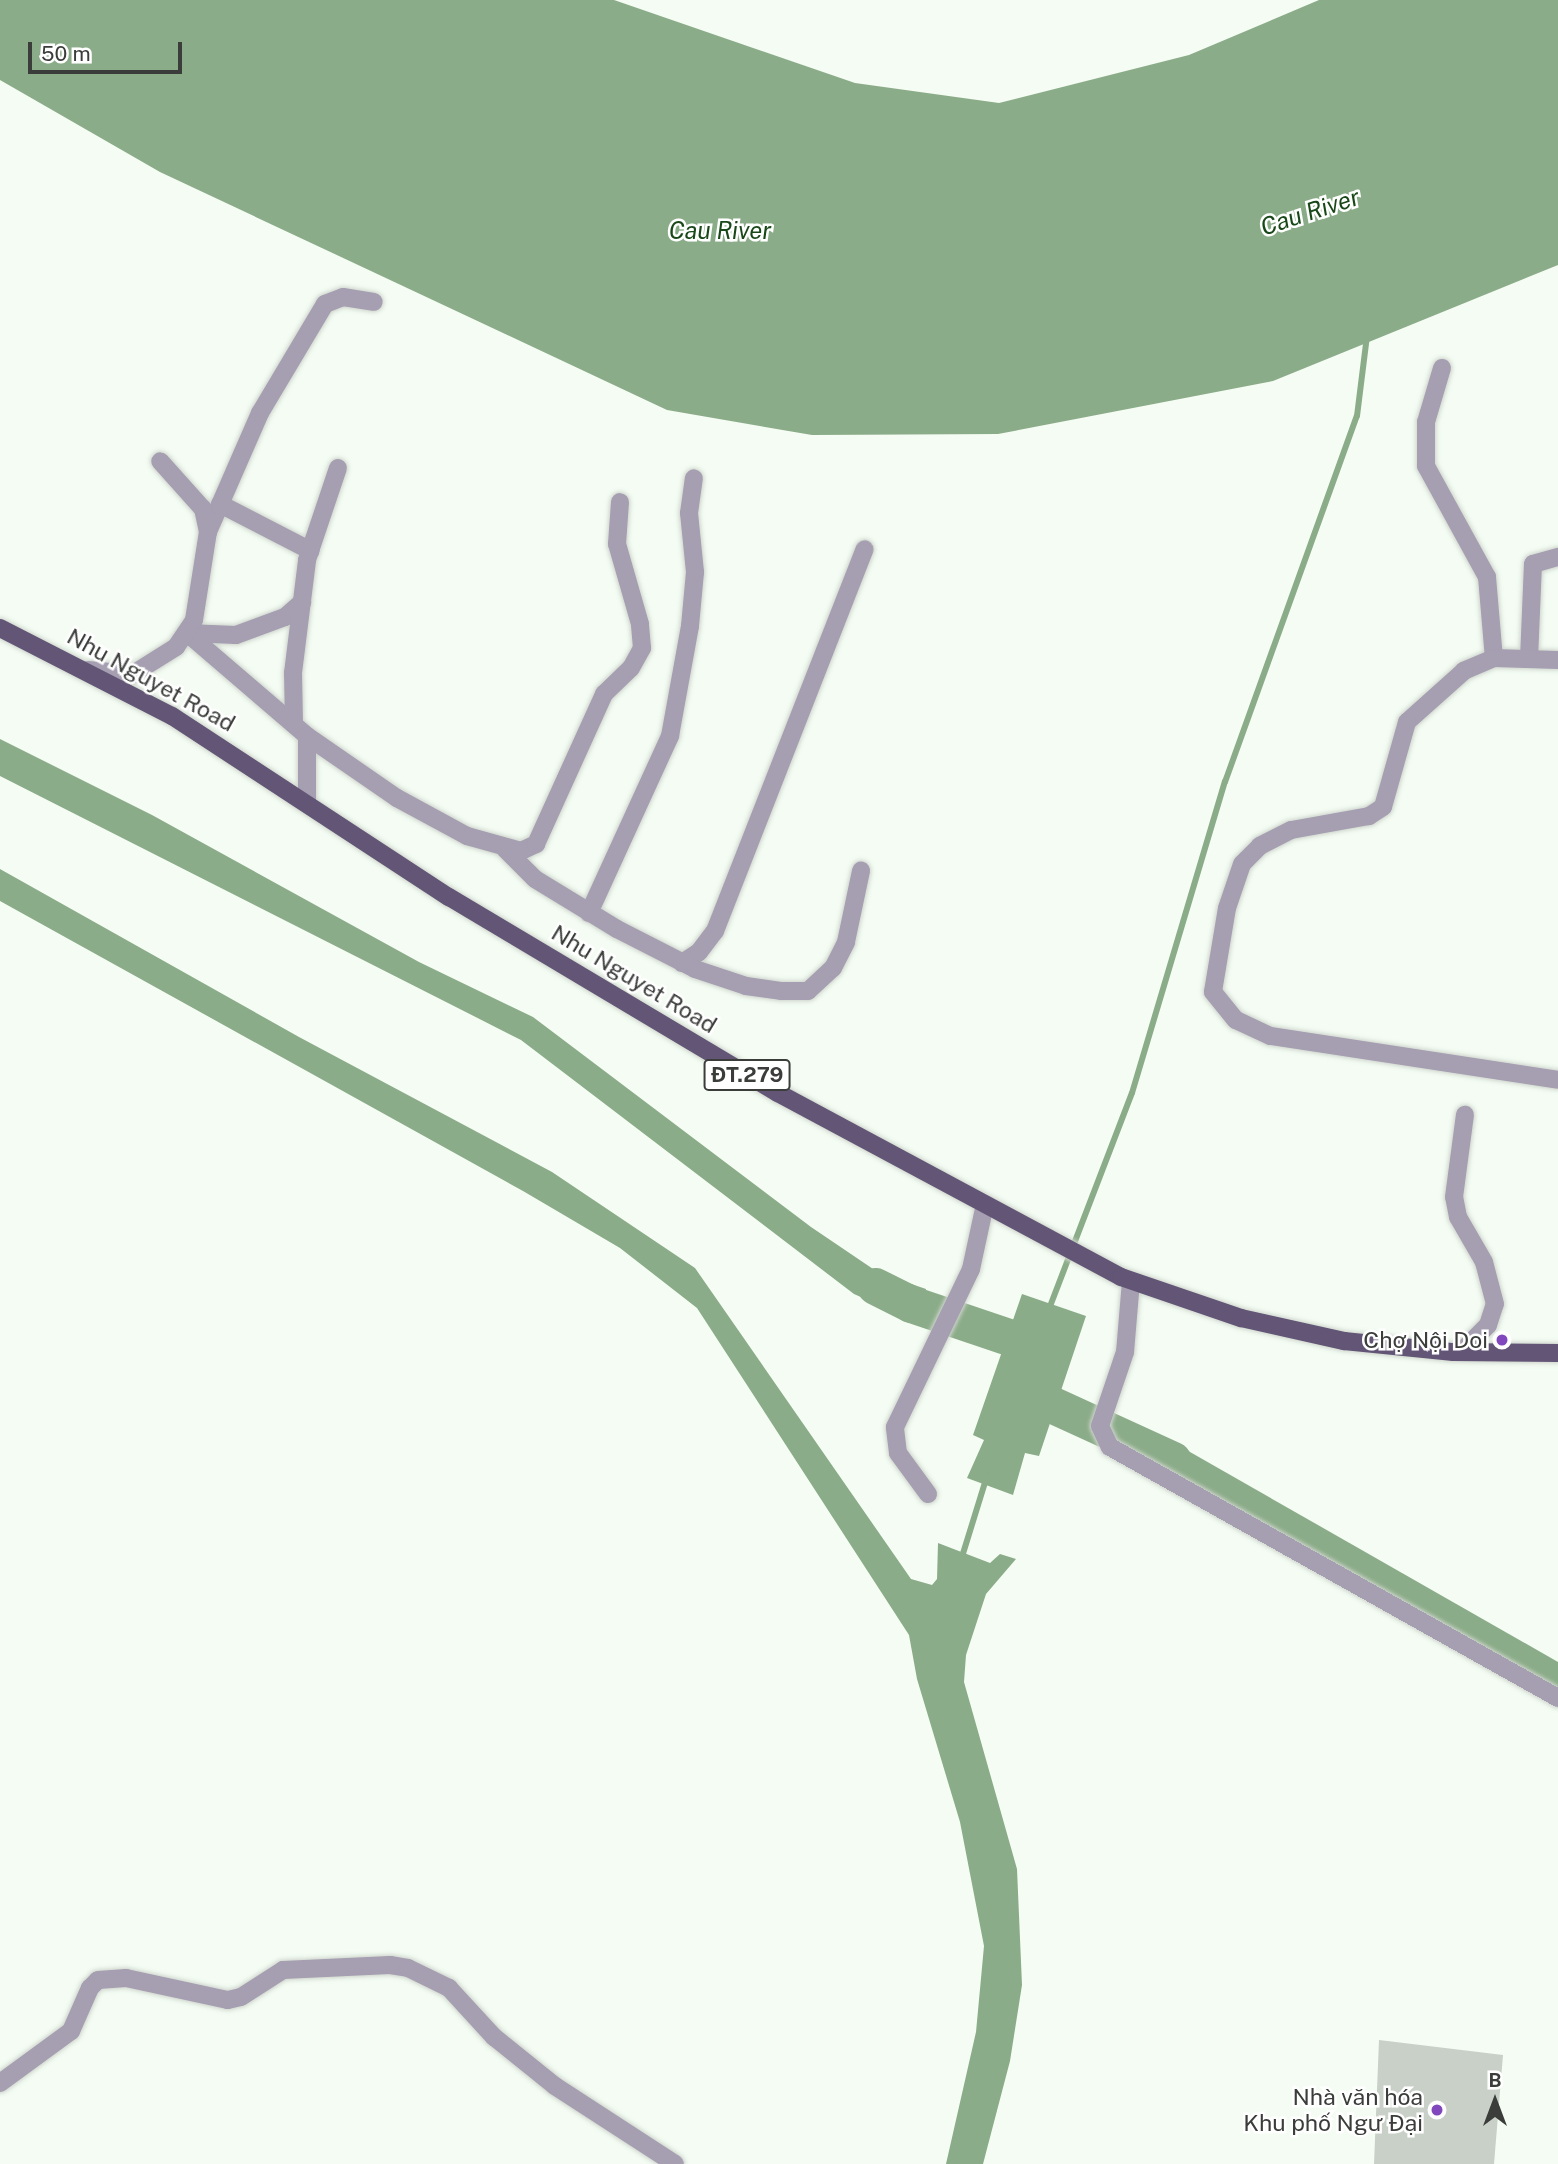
<!DOCTYPE html>
<meta charset="utf-8">
<style>
body{margin:0}
#map{position:relative;width:1558px;height:2164px;overflow:hidden;background:#f4fcf3;font-family:"Public Sans",sans-serif}
div>[style]{position:absolute}
.water>*{inset:0;background:#8bac88}
.stream>*{height:6px;margin:-3px;padding:0 3px;transform-origin:3px;border-radius:3px;background:#8bac88}
.river>*{height:37px;margin:-18.5px;padding:0 18.5px;transform-origin:18.5px;border-radius:18.5px;background:#8bac88}
.building>*{inset:0;background:#c9d0c8}
.roads{filter:drop-shadow(0 0 2px #cfd6ce) drop-shadow(0 0 2px #cfd6ce)}
.minor>*{height:18px;margin:-9px;padding:0 9px;transform-origin:9px;border-radius:9px;background:#a69eb1}
.major>*{height:18px;margin:-9px;padding:0 9px;transform-origin:9px;border-radius:9px;background:#625575}
.dots>*{width:19px;height:19px;translate:-50% -50%;box-sizing:border-box;border:4px solid #fff;border-radius:50%}
span{translate:-50% -50%;white-space:nowrap;text-align:center;line-height:1.15;-webkit-text-stroke:5px #fff;paint-order:stroke}
.shield-label span{padding:2px 5px;background:#fff;border:2px solid;border-radius:5px;-webkit-text-stroke-width:0}
.shield-label{font-size:21px;color:#3a3d3a;font-weight:700}
.street-label{font-size:23px;color:#3a3d3a}
.poi-label{font-size:23px;color:#3a3d3a}
.right{translate:-100% -50%;text-align:right}
.water-label{font-size:24px;color:#184818;font-style:italic}
.north{position:absolute;left:1460px;top:2066px;width:70px;height:70px;-webkit-text-stroke:5px #fff;paint-order:stroke;rotate:0deg;font-size:19px;font-weight:700;line-height:28px;text-align:center;color:#3a3d3a}
.north::after{content:'';display:block;margin:auto;width:24px;height:32px;background:#3a3d3a;clip-path:polygon(50% 0,100% 100%,50% 72%,0 100%)}
.scale{position:absolute;left:28px;top:42px;width:154px;height:32px;box-sizing:border-box;border:4px solid #3a3d3a;border-top:0;padding-left:9px;font-size:21px;line-height:24px;white-space:nowrap;color:#3a3d3a;-webkit-text-stroke:5px #fff;paint-order:stroke}
</style>
<div id="map">
<div class="water">
<i style="clip-path:polygon(0 0,614px 0,855px 83px,999px 103px,1189px 55px,1319px 0,1558px 0,1558px 265px,1273px 381px,998px 434px,812px 435px,667px 410px,160px 172px,0 80px)"></i>
<i style="clip-path:polygon(0 739px,152px 815px,419px 962px,533px 1017px,811px 1227px,879px 1273px,926px 1289px,915px 1321px,854px 1294px,521px 1040px,0 776px)"></i>
<i style="clip-path:polygon(0 869px,299px 1037px,552px 1172px,695px 1268px,911px 1579px,932px 1585px,937px 1579px,938px 1543px,990px 1563px,1000px 1554px,1016px 1559px,986px 1594px,966px 1655px,964px 1682px,1017px 1869px,1022px 1985px,1010px 2061px,983px 2164px,946px 2164px,976px 2032px,984px 1946px,960px 1822px,917px 1679px,909px 1635px,697px 1308px,620px 1248px,523px 1191px,0 901px)"></i>
<i style="clip-path:polygon(1022px 1294px,1086px 1316px,1039px 1456px,1025px 1453px,1013px 1495px,967px 1478px,984px 1440px,973px 1435px)"></i>
<i style="clip-path:polygon(1135px 1428px,1176px 1444px,1558px 1662px,1558px 1690px,1128px 1449px)"></i>
</div>
<div class="stream">
<i style="left:1049px;top:1309px;width:231px;rotate:-69deg"></i>
<i style="left:1132px;top:1093px;width:325px;rotate:-73.4deg"></i>
<i style="left:1225px;top:782px;width:389px;rotate:-70.2deg"></i>
<i style="left:1357px;top:416px;width:81px;rotate:-82.9deg"></i>
<i style="left:961px;top:1560px;width:88px;rotate:-72.8deg"></i>
</div>
<div class="river">
<i style="left:875px;top:1286px;width:40px;rotate:26.6deg"></i>
<i style="left:911px;top:1304px;width:131px;rotate:18.7deg"></i>
<i style="left:1018px;top:1389px;width:170px;rotate:24.6deg"></i>
</div>
<div class="building">
<i style="clip-path:polygon(1379px 2040px,1503px 2055px,1494px 2164px,1374px 2164px)"></i>
</div>
<div class="roads">
<div class="minor">
<i style="left:1442px;top:368px;width:56px;rotate:106.5deg"></i>
<i style="left:1426px;top:422px;width:44px;rotate:90deg"></i>
<i style="left:1426px;top:466px;width:127px;rotate:61.2deg"></i>
<i style="left:1487px;top:577px;width:81px;rotate:85.1deg"></i>
<i style="left:220px;top:504px;width:102px;rotate:27.3deg"></i>
<i style="left:208px;top:532px;width:130px;rotate:-66.4deg"></i>
<i style="left:260px;top:413px;width:127px;rotate:-59.2deg"></i>
<i style="left:325px;top:304px;width:19px;rotate:-21deg"></i>
<i style="left:343px;top:297px;width:31px;rotate:9deg"></i>
<i style="left:187px;top:633px;width:158px;rotate:40.6deg"></i>
<i style="left:307px;top:736px;width:109px;rotate:34.6deg"></i>
<i style="left:397px;top:798px;width:80px;rotate:28.5deg"></i>
<i style="left:467px;top:836px;width:56px;rotate:15.5deg"></i>
<i style="left:521px;top:851px;width:17px;rotate:-25deg"></i>
<i style="left:536px;top:844px;width:165px;rotate:-65.6deg"></i>
<i style="left:604px;top:694px;width:37px;rotate:-44deg"></i>
<i style="left:631px;top:668px;width:23px;rotate:-61deg"></i>
<i style="left:642px;top:648px;width:24px;rotate:-95deg"></i>
<i style="left:640px;top:624px;width:83px;rotate:-106deg"></i>
<i style="left:617px;top:544px;width:42px;rotate:-85.9deg"></i>
<i style="left:187px;top:633px;width:49px;rotate:2.3deg"></i>
<i style="left:236px;top:635px;width:52px;rotate:-20.2deg"></i>
<i style="left:285px;top:617px;width:23px;rotate:-41deg"></i>
<i style="left:1529px;top:659px;width:95px;rotate:-87.6deg"></i>
<i style="left:1533px;top:564px;width:26px;rotate:-16deg"></i>
<i style="left:1558px;top:660px;width:64px;rotate:-178.2deg"></i>
<i style="left:1494px;top:658px;width:33px;rotate:157deg"></i>
<i style="left:1464px;top:671px;width:76px;rotate:138.2deg"></i>
<i style="left:1407px;top:722px;width:88px;rotate:105.8deg"></i>
<i style="left:1383px;top:807px;width:17px;rotate:147deg"></i>
<i style="left:1369px;top:816px;width:79px;rotate:169.8deg"></i>
<i style="left:1291px;top:830px;width:35px;rotate:153deg"></i>
<i style="left:1260px;top:846px;width:25px;rotate:135deg"></i>
<i style="left:1242px;top:864px;width:46px;rotate:108.8deg"></i>
<i style="left:1227px;top:908px;width:85px;rotate:99.5deg"></i>
<i style="left:1213px;top:992px;width:36px;rotate:51deg"></i>
<i style="left:1236px;top:1020px;width:38px;rotate:25deg"></i>
<i style="left:1271px;top:1036px;width:290px;rotate:8.7deg"></i>
<i style="left:88px;top:670px;width:45px;rotate:5.1deg"></i>
<i style="left:133px;top:674px;width:51px;rotate:-32.1deg"></i>
<i style="left:176px;top:647px;width:32px;rotate:-56deg"></i>
<i style="left:194px;top:620px;width:89px;rotate:-81deg"></i>
<i style="left:208px;top:532px;width:24px;rotate:-102deg"></i>
<i style="left:203px;top:509px;width:64px;rotate:-131.9deg"></i>
<i style="left:294px;top:724px;width:51px;rotate:-91.1deg"></i>
<i style="left:293px;top:673px;width:114px;rotate:-82.9deg"></i>
<i style="left:307px;top:560px;width:97px;rotate:-71.4deg"></i>
<i style="left:307px;top:804px;width:68px;rotate:-90deg"></i>
<i style="left:505px;top:849px;width:42px;rotate:45deg"></i>
<i style="left:535px;top:879px;width:96px;rotate:31.4deg"></i>
<i style="left:617px;top:929px;width:88px;rotate:27.1deg"></i>
<i style="left:695px;top:969px;width:54px;rotate:18.4deg"></i>
<i style="left:746px;top:986px;width:35px;rotate:8deg"></i>
<i style="left:781px;top:991px;width:27px"></i>
<i style="left:808px;top:991px;width:34px;rotate:-43deg"></i>
<i style="left:833px;top:968px;width:29px;rotate:-63deg"></i>
<i style="left:846px;top:942px;width:73px;rotate:-78.1deg"></i>
<i style="left:589px;top:913px;width:195px;rotate:-65.4deg"></i>
<i style="left:670px;top:736px;width:112px;rotate:-79.7deg"></i>
<i style="left:690px;top:626px;width:54px;rotate:-84.7deg"></i>
<i style="left:695px;top:572px;width:59px;rotate:-95.8deg"></i>
<i style="left:689px;top:513px;width:35px;rotate:-82deg"></i>
<i style="left:682px;top:963px;width:20px;rotate:-33deg"></i>
<i style="left:699px;top:952px;width:26px;rotate:-53deg"></i>
<i style="left:715px;top:931px;width:410px;rotate:-68.6deg"></i>
<i style="left:1131px;top:1281px;width:71px;rotate:94.8deg"></i>
<i style="left:1125px;top:1352px;width:78px;rotate:108.7deg"></i>
<i style="left:1100px;top:1426px;width:23px;rotate:65deg"></i>
<i style="left:1110px;top:1447px;width:514px;rotate:29.26deg"></i>
<i style="left:1461px;top:1352px;width:38px;rotate:-45deg"></i>
<i style="left:1488px;top:1325px;width:22px;rotate:-72deg"></i>
<i style="left:1495px;top:1304px;width:43px;rotate:-104.7deg"></i>
<i style="left:1484px;top:1262px;width:52px;rotate:-120deg"></i>
<i style="left:1458px;top:1217px;width:20px;rotate:-101deg"></i>
<i style="left:1454px;top:1197px;width:83px;rotate:-82.4deg"></i>
<i style="left:928px;top:1494px;width:51px;rotate:-126.2deg"></i>
<i style="left:898px;top:1453px;width:26px;rotate:-97deg"></i>
<i style="left:895px;top:1427px;width:175px;rotate:-64.3deg"></i>
<i style="left:971px;top:1269px;width:66px;rotate:-77.8deg"></i>
<i style="left:0;top:2083px;width:88px;rotate:-36.2deg"></i>
<i style="left:71px;top:2031px;width:47px;rotate:-66.2deg"></i>
<i style="left:90px;top:1988px;width:11px;rotate:-45deg"></i>
<i style="left:98px;top:1980px;width:28px;rotate:-4deg"></i>
<i style="left:126px;top:1978px;width:104px;rotate:12.2deg"></i>
<i style="left:228px;top:2000px;width:13px;rotate:-13deg"></i>
<i style="left:241px;top:1997px;width:50px;rotate:-32.7deg"></i>
<i style="left:283px;top:1970px;width:107px;rotate:-2.7deg"></i>
<i style="left:390px;top:1965px;width:18px;rotate:9deg"></i>
<i style="left:408px;top:1968px;width:46px;rotate:26deg"></i>
<i style="left:449px;top:1988px;width:67px;rotate:47.4deg"></i>
<i style="left:494px;top:2037px;width:78px;rotate:38.8deg"></i>
<i style="left:555px;top:2086px;width:143px;rotate:33deg"></i>
</div>
<div class="major">
<i style="left:0;top:628px;width:193px;rotate:27.1deg"></i>
<i style="left:172px;top:716px;width:331px;rotate:33.2deg"></i>
<i style="left:449px;top:897px;width:383px;rotate:30.8deg"></i>
<i style="left:778px;top:1093px;width:389px;rotate:28.2deg"></i>
<i style="left:1121px;top:1277px;width:127px;rotate:18.9deg"></i>
<i style="left:1241px;top:1318px;width:106px;rotate:12.6deg"></i>
<i style="left:1344px;top:1341px;width:110px;rotate:5.8deg"></i>
<i style="left:1453px;top:1352px;width:105px;rotate:0.5deg"></i>
</div>
</div>
<div class="dots">
<i style="left:1502px;top:1340px;background:#8148be"></i>
<i style="left:1437px;top:2110px;background:#8148be"></i>
</div>
<div class="shield-label">
<span style="left:747px;top:1075px">ĐT.279</span>
</div>
<div class="street-label">
<span style="left:151px;top:680px;rotate:29deg">Nhu Nguyet Road</span>
<span style="left:634px;top:979px;rotate:31deg">Nhu Nguyet Road</span>
</div>
<div class="poi-label">
<span class="right" style="left:1488px;top:1340px">Chợ Nội Doi</span>
<span class="right" style="left:1423px;top:2110px">Nhà văn hóa<br>Khu phố Ngư Đại</span>
</div>
<div class="water-label">
<span style="left:1310px;top:212px;rotate:-18deg">Cau River</span>
<span style="left:720px;top:231px">Cau River</span>
</div>
<div class="north">B</div>
<div class="scale">50 m</div>
</div>
